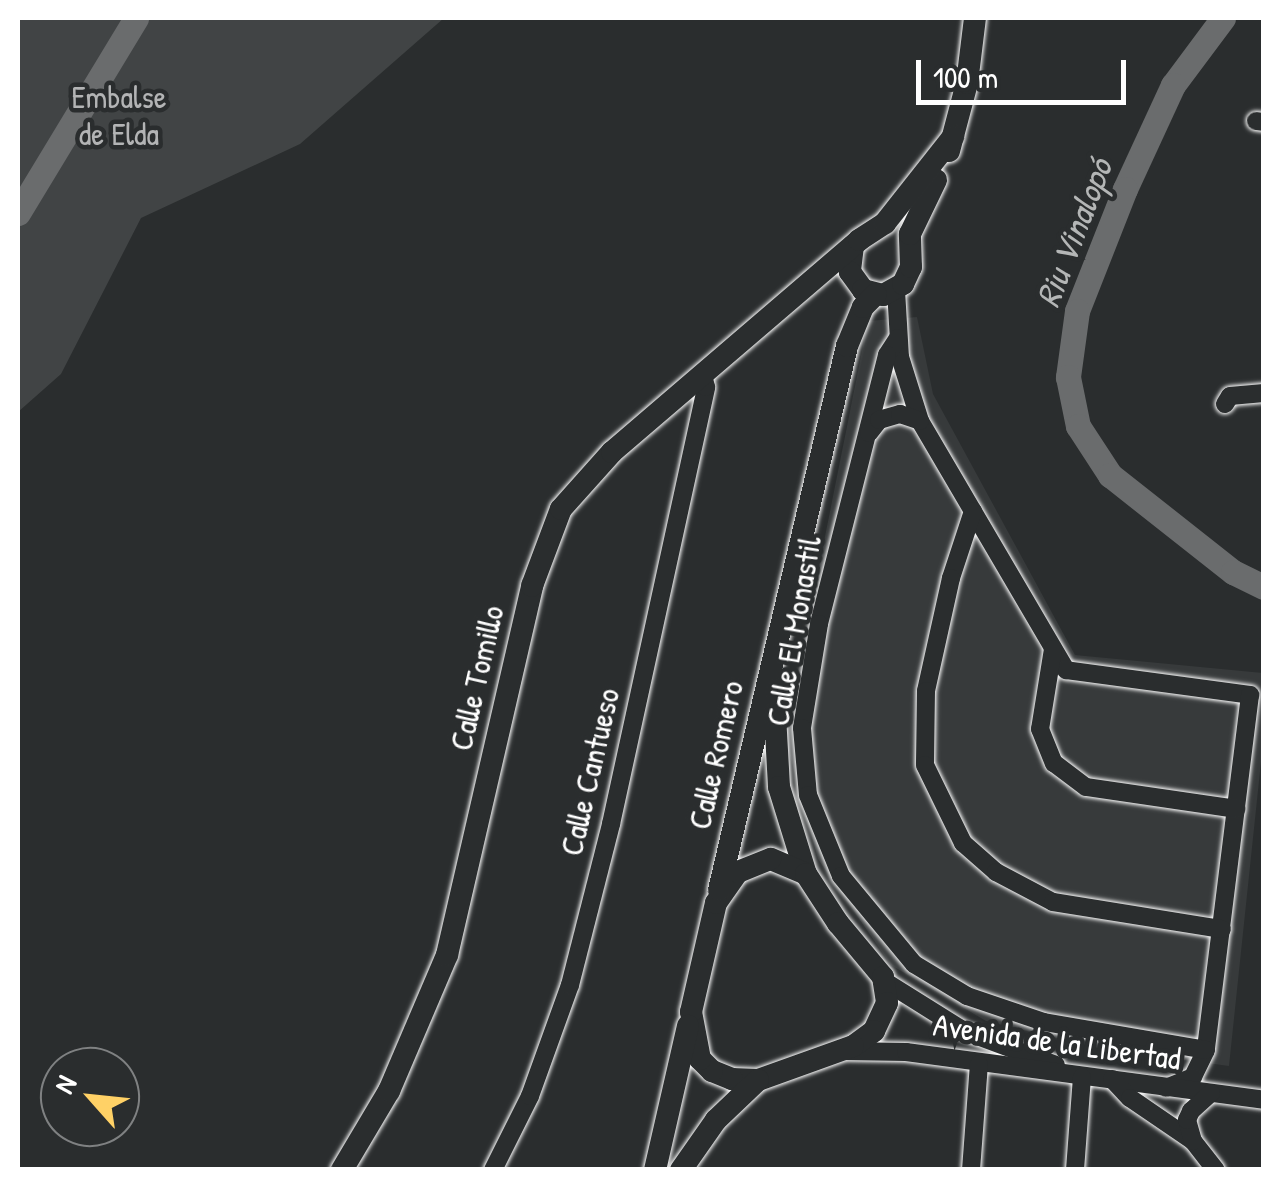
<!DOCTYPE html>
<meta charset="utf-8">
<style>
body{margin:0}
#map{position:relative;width:1281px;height:1187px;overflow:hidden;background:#2a2d2e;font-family:"Patrick Hand",sans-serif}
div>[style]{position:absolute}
.built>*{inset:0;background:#373a3b}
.green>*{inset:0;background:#414445}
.river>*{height:25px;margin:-12.5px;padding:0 12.5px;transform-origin:12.5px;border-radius:12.5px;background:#6a6c6d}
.roads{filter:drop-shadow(0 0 2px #fff) drop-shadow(0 0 2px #fff)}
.minor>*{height:18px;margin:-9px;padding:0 9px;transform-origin:9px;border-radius:9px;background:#2a2d2e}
.major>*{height:22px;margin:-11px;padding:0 11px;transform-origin:11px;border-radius:11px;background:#2a2d2e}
span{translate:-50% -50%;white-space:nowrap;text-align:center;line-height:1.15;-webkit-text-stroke:9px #2a2d2e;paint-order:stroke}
.park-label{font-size:32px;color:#b3b4b5}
.street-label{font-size:32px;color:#fff}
.water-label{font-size:35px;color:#b4b6b6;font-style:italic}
.frame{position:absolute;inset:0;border:20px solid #fff;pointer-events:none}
.north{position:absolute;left:40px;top:1047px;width:100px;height:100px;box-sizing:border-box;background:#2a2d2e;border:2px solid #7f8182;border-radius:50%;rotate:297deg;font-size:28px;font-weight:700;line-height:40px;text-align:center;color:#fff}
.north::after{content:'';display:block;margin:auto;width:35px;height:45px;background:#ffd166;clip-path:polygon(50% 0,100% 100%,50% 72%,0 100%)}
.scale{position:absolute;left:916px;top:60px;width:210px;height:45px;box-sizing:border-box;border:5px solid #fff;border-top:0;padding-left:12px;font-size:30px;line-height:35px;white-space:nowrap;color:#fff;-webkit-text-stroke:8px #2a2d2e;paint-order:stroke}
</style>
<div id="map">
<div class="built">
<i style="clip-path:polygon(917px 317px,933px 394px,1075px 655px,1263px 673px,1263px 743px,1229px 1066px,1103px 1049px,986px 1021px,891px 965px,818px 859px,785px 737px,868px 321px)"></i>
</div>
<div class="green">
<i style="clip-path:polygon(18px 18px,444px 18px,300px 144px,141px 218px,61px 374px,18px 412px)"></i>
</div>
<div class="river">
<i style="left:1223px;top:18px;width:84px;rotate:126.7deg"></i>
<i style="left:1173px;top:85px;width:115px;rotate:114.8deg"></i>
<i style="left:1125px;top:189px;width:131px;rotate:111.5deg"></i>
<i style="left:1077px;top:311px;width:67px;rotate:97.8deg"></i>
<i style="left:1068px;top:377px;width:50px;rotate:78.5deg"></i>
<i style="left:1078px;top:426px;width:59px;rotate:56.9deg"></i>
<i style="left:1110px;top:475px;width:157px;rotate:38.3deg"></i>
<i style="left:1233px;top:572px;width:34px;rotate:26deg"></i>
<i style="left:18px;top:213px;width:228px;rotate:-58.8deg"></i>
</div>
<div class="roads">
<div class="minor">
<i style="left:1256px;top:121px;width:8px;rotate:7deg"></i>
<i style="left:896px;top:290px;width:67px;rotate:86.6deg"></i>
<i style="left:900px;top:357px;width:67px;rotate:72.6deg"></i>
<i style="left:920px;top:421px;width:289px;rotate:59.6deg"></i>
<i style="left:1066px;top:670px;width:186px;rotate:7.7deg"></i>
<i style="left:1250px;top:695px;width:358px;rotate:97.1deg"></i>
<i style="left:1206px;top:1050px;width:30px;rotate:116deg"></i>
<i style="left:1193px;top:1077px;width:29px;rotate:158deg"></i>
<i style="left:898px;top:338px;width:20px;rotate:123deg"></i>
<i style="left:887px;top:355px;width:277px;rotate:104.2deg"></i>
<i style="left:819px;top:624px;width:105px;rotate:99.3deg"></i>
<i style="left:802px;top:728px;width:67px;rotate:84.9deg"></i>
<i style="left:808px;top:795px;width:87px;rotate:67.8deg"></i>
<i style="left:841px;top:876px;width:114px;rotate:50.3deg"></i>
<i style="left:914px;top:964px;width:62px;rotate:31.1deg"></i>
<i style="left:967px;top:996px;width:81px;rotate:18.7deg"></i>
<i style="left:1044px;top:1022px;width:164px;rotate:9.8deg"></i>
<i style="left:1225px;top:404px;width:9px;rotate:-58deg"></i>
<i style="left:1230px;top:396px;width:34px;rotate:-5deg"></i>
<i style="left:869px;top:433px;width:16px;rotate:-52deg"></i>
<i style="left:879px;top:420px;width:22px;rotate:-16deg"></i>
<i style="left:900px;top:414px;width:21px;rotate:19deg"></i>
<i style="left:973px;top:511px;width:71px;rotate:108.2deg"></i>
<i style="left:951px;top:578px;width:116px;rotate:102.5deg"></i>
<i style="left:926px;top:691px;width:74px;rotate:90.8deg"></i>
<i style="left:925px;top:765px;width:87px;rotate:64deg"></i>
<i style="left:963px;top:843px;width:44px;rotate:41.3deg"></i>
<i style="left:996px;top:872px;width:64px;rotate:27.8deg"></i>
<i style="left:1053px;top:902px;width:171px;rotate:9.1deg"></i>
<i style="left:1053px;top:649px;width:81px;rotate:99.2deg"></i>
<i style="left:1040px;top:729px;width:37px;rotate:68deg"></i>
<i style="left:1054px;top:763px;width:40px;rotate:37deg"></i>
<i style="left:1086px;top:787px;width:152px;rotate:8.3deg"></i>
<i style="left:886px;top:982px;width:92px;rotate:32.1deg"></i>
<i style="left:964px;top:1031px;width:98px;rotate:20.3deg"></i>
<i style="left:843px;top:1051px;width:63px;rotate:0.9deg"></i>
<i style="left:906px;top:1052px;width:361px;rotate:7.6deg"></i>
<i style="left:1112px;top:1079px;width:26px;rotate:47deg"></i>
<i style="left:1130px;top:1098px;width:76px;rotate:34.3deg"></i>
<i style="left:1193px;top:1141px;width:37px;rotate:52deg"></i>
<i style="left:1193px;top:1141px;width:22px;rotate:-106deg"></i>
<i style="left:1187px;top:1120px;width:10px;rotate:-66deg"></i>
<i style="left:1191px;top:1111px;width:27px;rotate:-42deg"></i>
<i style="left:493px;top:1170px;width:83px;rotate:-63.4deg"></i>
<i style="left:530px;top:1096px;width:118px;rotate:-70.2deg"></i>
<i style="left:570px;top:985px;width:166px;rotate:-75.7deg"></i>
<i style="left:611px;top:824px;width:447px;rotate:-77.7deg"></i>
<i style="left:706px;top:387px;width:12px;rotate:-104deg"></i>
<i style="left:971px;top:1170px;width:106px;rotate:-85.7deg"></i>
<i style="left:1075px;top:1170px;width:93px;rotate:-85.7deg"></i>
</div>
<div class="major">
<i style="left:949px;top:151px;width:70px;rotate:-75.2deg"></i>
<i style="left:967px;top:83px;width:65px;rotate:-83deg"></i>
<i style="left:853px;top:246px;width:26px;rotate:97deg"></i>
<i style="left:850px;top:272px;width:22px;rotate:54deg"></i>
<i style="left:863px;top:290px;width:21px;rotate:14deg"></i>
<i style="left:883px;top:295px;width:23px;rotate:-29deg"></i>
<i style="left:903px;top:284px;width:19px;rotate:-65deg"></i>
<i style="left:911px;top:267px;width:33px;rotate:-92deg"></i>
<i style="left:910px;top:234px;width:60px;rotate:-64.3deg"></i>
<i style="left:774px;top:697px;width:90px;rotate:86.8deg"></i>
<i style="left:779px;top:787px;width:91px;rotate:72.8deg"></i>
<i style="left:771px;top:859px;width:38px;rotate:23deg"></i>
<i style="left:806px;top:874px;width:59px;rotate:56.9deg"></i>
<i style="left:838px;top:923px;width:70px;rotate:50.2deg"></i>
<i style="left:883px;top:977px;width:26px;rotate:81deg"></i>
<i style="left:887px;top:1003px;width:31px;rotate:115deg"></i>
<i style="left:874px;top:1031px;width:26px;rotate:144deg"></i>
<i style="left:853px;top:1046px;width:101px;rotate:160.3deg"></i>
<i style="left:758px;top:1080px;width:26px;rotate:-178deg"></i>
<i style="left:732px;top:1079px;width:22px;rotate:-158deg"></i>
<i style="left:712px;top:1071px;width:17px;rotate:-135deg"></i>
<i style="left:700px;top:1059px;width:48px;rotate:-100.8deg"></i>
<i style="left:691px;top:1012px;width:112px;rotate:-77.1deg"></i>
<i style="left:716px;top:903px;width:38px;rotate:-55deg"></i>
<i style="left:738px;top:872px;width:35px;rotate:-22deg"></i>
<i style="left:719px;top:890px;width:559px;rotate:-76.76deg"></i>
<i style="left:847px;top:346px;width:42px;rotate:-67.7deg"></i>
<i style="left:863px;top:307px;width:18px;rotate:-45deg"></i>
<i style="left:342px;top:1170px;width:92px;rotate:-59.3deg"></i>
<i style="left:389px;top:1091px;width:148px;rotate:-66.9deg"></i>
<i style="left:447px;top:955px;width:379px;rotate:-77deg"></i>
<i style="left:532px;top:586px;width:82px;rotate:-69.4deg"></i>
<i style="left:561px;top:509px;width:76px;rotate:-48.2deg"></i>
<i style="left:612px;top:452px;width:326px;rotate:-40.6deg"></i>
<i style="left:859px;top:240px;width:31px;rotate:-33deg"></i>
<i style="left:885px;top:223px;width:110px;rotate:-51.7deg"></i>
<i style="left:655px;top:1170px;width:148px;rotate:-77.1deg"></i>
<i style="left:681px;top:1170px;width:61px;rotate:-55deg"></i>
<i style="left:716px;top:1120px;width:58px;rotate:-43.6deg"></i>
</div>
</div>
<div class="park-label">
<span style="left:119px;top:116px">Embalse<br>de Elda</span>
</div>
<div class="street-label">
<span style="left:794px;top:631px;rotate:-80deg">Calle El Monastil</span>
<span style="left:477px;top:678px;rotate:-77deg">Calle Tomillo</span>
<span style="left:716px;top:755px;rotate:-77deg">Calle Romero</span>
<span style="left:590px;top:772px;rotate:-77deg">Calle Cantueso</span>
<span style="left:1057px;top:1042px;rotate:8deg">Avenida de la Libertad</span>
</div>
<div class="water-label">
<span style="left:1074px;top:233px;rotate:-69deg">Riu Vinalopó</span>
</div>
<div class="frame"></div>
<div class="north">N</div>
<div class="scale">100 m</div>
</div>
